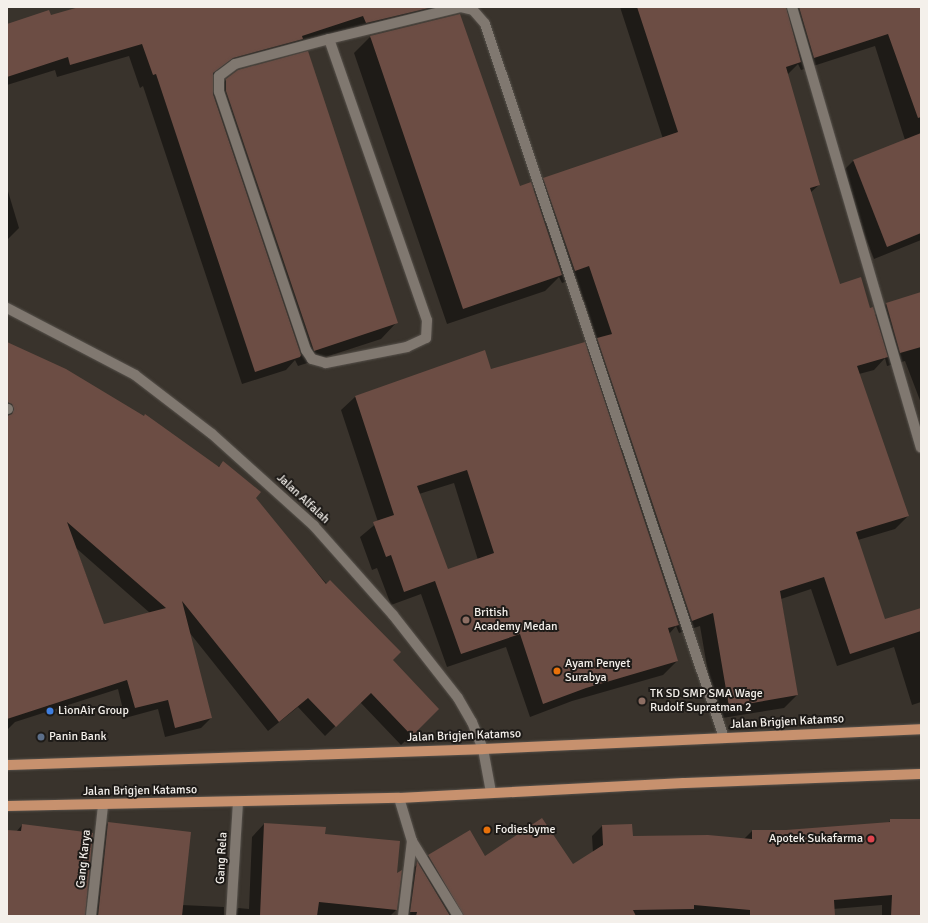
<!DOCTYPE html>
<style>
body{margin:0}
#map{position:relative;width:928px;height:923px;overflow:hidden;background:#39332c;font-family:Signika,sans-serif}
div>[style]{position:absolute}
.shadow>*{inset:0;background:#0007}
.building>*{inset:0;background:#6c4d44}
.roads{filter:drop-shadow(0 0 1px #57524c) drop-shadow(0 0 1px #57524c)}
.minor>*{height:10px;margin:-5px;padding:0 5px;transform-origin:5px;border-radius:5px;background:#807870}
.major>*{height:10px;margin:-5px;padding:0 5px;transform-origin:5px;border-radius:5px;background:#c7916e}
.dots>*{width:11px;height:11px;translate:-50% -50%;box-sizing:border-box;border:2px solid #1e1b18;border-radius:50%}
span{translate:-50% -50%;white-space:nowrap;text-align:center;line-height:1.15;-webkit-text-stroke:4px #1e1b18;paint-order:stroke}
.street-label{font-size:12px;color:#f4f0eb}
.poi-label{font-size:12px;color:#f4f0eb}
.left{translate:0 -50%;text-align:left}
.right{translate:-100% -50%;text-align:right}
.frame{position:absolute;inset:0;border:8px solid #f4f0eb;pointer-events:none}
</style>
<div id="map">
<div class="shadow">
<i style="clip-path:polygon(83px 7px,450px 7px,353px 36px,350px 29px,219px 71px,212px 76px,212px 94px,226px 80px,397px 322px,381px 339px,298px 366px,295px 360px,286px 370px,242px 384px,143px 86px,140px 88px,129px 56px,57px 77px,55px 70px,7px 85px,7px 25px,51px 17px)"></i>
<i style="clip-path:polygon(evenodd,620px 7px,786px 7px,787px 11px,791px 7px,921px 7px,921px 240px,874px 259px,840px 174px,853px 161px,905px 140px,875px 46px,801px 70px,798px 64px,787px 75px,819px 185px,810px 193px,839px 285px,875px 315px,886px 304px,921px 293px,921px 403px,905px 361px,887px 366px,885px 358px,874px 370px,859px 374px,908px 516px,895px 529px,858px 540px,884px 620px,921px 609px,921px 702px,912px 705px,894px 647px,837px 666px,811px 589px,781px 599px,797px 695px,784px 708px,716px 719px,700px 626px,679px 633px,676px 626px,669px 634px,677px 661px,663px 675px,572px 701px,530px 717px,506px 647px,447px 667px,421px 594px,391px 605px,377px 568px,372px 570px,360px 537px,378px 522px,341px 410px,355px 397px,484px 352px,491px 370px,586px 350px,597px 340px,576px 278px,562px 283px,559px 277px,545px 291px,447px 324px,354px 53px,370px 37px,520px 187px,533px 190px,544px 179px,663px 139px,620px 7px,454px 483px,478px 560px,447px 570px,419px 494px,454px 483px)"></i>
<i style="clip-path:polygon(7px 188px,19px 228px,7px 240px)"></i>
<i style="clip-path:polygon(evenodd,7px 344px,218px 467px,223px 463px,392px 660px,428px 719px,401px 745px,360px 702px,325px 736px,298px 707px,268px 731px,189px 632px,211px 718px,201px 728px,165px 737px,158px 709px,125px 718px,118px 689px,15px 722px,7px 730px,7px 344px,76px 548px,150px 613px,104px 625px,76px 548px)"></i>
<i style="clip-path:polygon(891px 820px,921px 820px,921px 916px,882px 916px,882px 905px,833px 909px,834px 916px,401px 916px,407px 873px,429px 855px,484px 857px,572px 865px,593px 853px,592px 836px,602px 826px,632px 837px,744px 839px,752px 831px,786px 831px,888px 823px)"></i>
<i style="clip-path:polygon(108px 823px,182px 905px,224px 907px,224px 916px,87px 916px,96px 836px)"></i>
<i style="clip-path:polygon(264px 824px,324px 835px,396px 875px,396px 910px,390px 916px,231px 916px,238px 908px,249px 909px,252px 837px)"></i>
<i style="clip-path:polygon(22px 825px,84px 916px,7px 916px,7px 831px,16px 832px)"></i>
</div>
<div class="building">
<i style="clip-path:polygon(79px 7px,433px 7px,366px 23px,363px 16px,302px 36px,303px 39px,233px 58px,213px 73px,213px 94px,301px 355px,300px 357px,255px 372px,156px 74px,153px 75px,142px 44px,70px 65px,68px 57px,7px 77px,7px 24px,49px 10px,51px 15px)"></i>
<i style="clip-path:polygon(637px 7px,786px 7px,801px 62px,786px 67px,820px 185px,810px 188px,840px 284px,861px 277px,870px 308px,873px 307px,888px 357px,857px 366px,909px 516px,856px 532px,885px 619px,921px 608px,921px 631px,850px 654px,824px 577px,780px 591px,798px 695px,729px 707px,713px 613px,692px 621px,597px 338px,612px 334px,589px 266px,575px 271px,543px 178px,678px 132px)"></i>
<i style="clip-path:polygon(799px 7px,921px 7px,921px 117px,918px 118px,888px 34px,814px 58px)"></i>
<i style="clip-path:polygon(460px 14px,520px 186px,531px 182px,562px 275px,463px 309px,370px 36px)"></i>
<i style="clip-path:polygon(308px 51px,398px 323px,314px 351px,226px 91px,226px 79px,238px 70px)"></i>
<i style="clip-path:polygon(921px 133px,921px 233px,887px 247px,853px 160px)"></i>
<i style="clip-path:polygon(921px 292px,921px 347px,900px 353px,886px 303px)"></i>
<i style="clip-path:polygon(evenodd,7px 342px,66px 369px,144px 416px,145px 414px,219px 467px,223px 461px,261px 492px,256px 498px,326px 584px,330px 580px,401px 652px,393px 660px,439px 709px,412px 736px,371px 693px,336px 727px,308px 698px,279px 722px,182px 601px,212px 718px,175px 728px,168px 700px,135px 708px,127px 680px,7px 719px,7px 416px,12px 414px,14px 409px,12px 404px,7px 402px,7px 342px,67px 522px,166px 608px,104px 624px,67px 522px)"></i>
<i style="clip-path:polygon(evenodd,585px 342px,679px 625px,668px 628px,678px 661px,586px 688px,543px 704px,520px 634px,461px 654px,435px 581px,404px 592px,391px 555px,386px 557px,373px 522px,394px 515px,355px 396px,485px 350px,491px 369px,585px 342px,467px 470px,494px 553px,448px 569px,417px 486px,467px 470px)"></i>
<i style="clip-path:polygon(542px 818px,573px 864px,603px 845px,602px 825px,632px 824px,633px 836px,708px 835px,752px 839px,752px 830px,786px 830px,890px 822px,890px 819px,921px 819px,921px 916px,891px 916px,892px 895px,834px 900px,835px 916px,750px 916px,750px 910px,694px 905px,694px 909px,633px 910px,636px 916px,464px 916px,428px 855px,470px 830px,485px 856px)"></i>
<i style="clip-path:polygon(108px 822px,191px 832px,182px 916px,98px 916px)"></i>
<i style="clip-path:polygon(264px 823px,326px 827px,325px 834px,400px 841px,397px 873px,402px 870px,397px 910px,319px 902px,317px 916px,260px 916px)"></i>
<i style="clip-path:polygon(22px 824px,93px 833px,85px 916px,7px 916px,7px 830px,21px 831px)"></i>
<i style="clip-path:polygon(417px 861px,450px 916px,416px 916px,417px 912px,410px 912px)"></i>
</div>
<div class="roads">
<div class="minor">
<i style="left:792px;top:7px;width:459px;rotate:73.7deg"></i>
<i style="left:329px;top:39px;width:298px;rotate:70.8deg"></i>
<i style="left:427px;top:320px;width:18px;rotate:93deg"></i>
<i style="left:426px;top:338px;width:21px;rotate:155deg"></i>
<i style="left:407px;top:347px;width:83px;rotate:168.8deg"></i>
<i style="left:326px;top:363px;width:15px;rotate:-164deg"></i>
<i style="left:312px;top:359px;width:11px;rotate:-124deg"></i>
<i style="left:306px;top:350px;width:272px;rotate:-108.6deg"></i>
<i style="left:219px;top:92px;width:16px;rotate:-90deg"></i>
<i style="left:219px;top:76px;width:20px;rotate:-37deg"></i>
<i style="left:235px;top:64px;width:97px;rotate:-14.9deg"></i>
<i style="left:329px;top:39px;width:135px;rotate:-13.7deg"></i>
<i style="left:460px;top:7px;width:13px;rotate:13deg"></i>
<i style="left:473px;top:10px;width:18px;rotate:49deg"></i>
<i style="left:485px;top:24px;width:753px;rotate:71.49deg"></i>
<i style="left:7px;top:308px;width:144px;rotate:27.6deg"></i>
<i style="left:135px;top:375px;width:97px;rotate:37.5deg"></i>
<i style="left:212px;top:434px;width:137px;rotate:42deg"></i>
<i style="left:314px;top:526px;width:119px;rotate:48.4deg"></i>
<i style="left:393px;top:615px;width:105px;rotate:51.9deg"></i>
<i style="left:458px;top:698px;width:28px;rotate:60deg"></i>
<i style="left:472px;top:722px;width:29px;rotate:68deg"></i>
<i style="left:483px;top:749px;width:44px;rotate:79.5deg"></i>
<i style="left:7px;top:409px;width:1px"></i>
<i style="left:399px;top:798px;width:45px;rotate:73.2deg"></i>
<i style="left:412px;top:841px;width:88px;rotate:58.5deg"></i>
<i style="left:91px;top:916px;width:112px;rotate:-83.8deg"></i>
<i style="left:231px;top:916px;width:114px;rotate:-86.5deg"></i>
<i style="left:403px;top:916px;width:76px;rotate:-83.2deg"></i>
</div>
<div class="major">
<i style="left:7px;top:765px;width:476px;rotate:-1.9deg"></i>
<i style="left:483px;top:749px;width:438px;rotate:-2.6deg"></i>
<i style="left:7px;top:806px;width:392px;rotate:-1.2deg"></i>
<i style="left:399px;top:798px;width:285px;rotate:-3deg"></i>
<i style="left:684px;top:783px;width:237px;rotate:-2.2deg"></i>
</div>
</div>
<div class="dots">
<i style="left:466px;top:620px;background:#8d6e63"></i>
<i style="left:557px;top:671px;background:#e8710a"></i>
<i style="left:642px;top:701px;background:#8d6e63"></i>
<i style="left:50px;top:711px;background:#3f7fe0"></i>
<i style="left:41px;top:737px;background:#5c6f8a"></i>
<i style="left:487px;top:830px;background:#e8710a"></i>
<i style="left:871px;top:839px;background:#e0444e"></i>
</div>
<div class="street-label">
<span style="left:303px;top:499px;rotate:43deg">Jalan Alfalah</span>
<span style="left:787px;top:722px;rotate:-3deg">Jalan Brigjen Katamso</span>
<span style="left:464px;top:736px;rotate:-2deg">Jalan Brigjen Katamso</span>
<span style="left:140px;top:791px;rotate:-1deg">Jalan Brigjen Katamso</span>
<span style="left:222px;top:858px;rotate:-87deg">Gang Rela</span>
<span style="left:84px;top:859px;rotate:-84deg">Gang Karya</span>
</div>
<div class="poi-label">
<span class="left" style="left:474px;top:620px">British<br>Academy Medan</span>
<span class="left" style="left:565px;top:671px">Ayam Penyet<br>Surabya</span>
<span class="left" style="left:650px;top:701px">TK SD SMP SMA Wage<br>Rudolf Supratman 2</span>
<span class="left" style="left:58px;top:711px">LionAir Group</span>
<span class="left" style="left:49px;top:737px">Panin Bank</span>
<span class="left" style="left:495px;top:830px">Fodiesbyme</span>
<span class="right" style="left:863px;top:839px">Apotek Sukafarma</span>
</div>
<div class="frame"></div>
</div>
